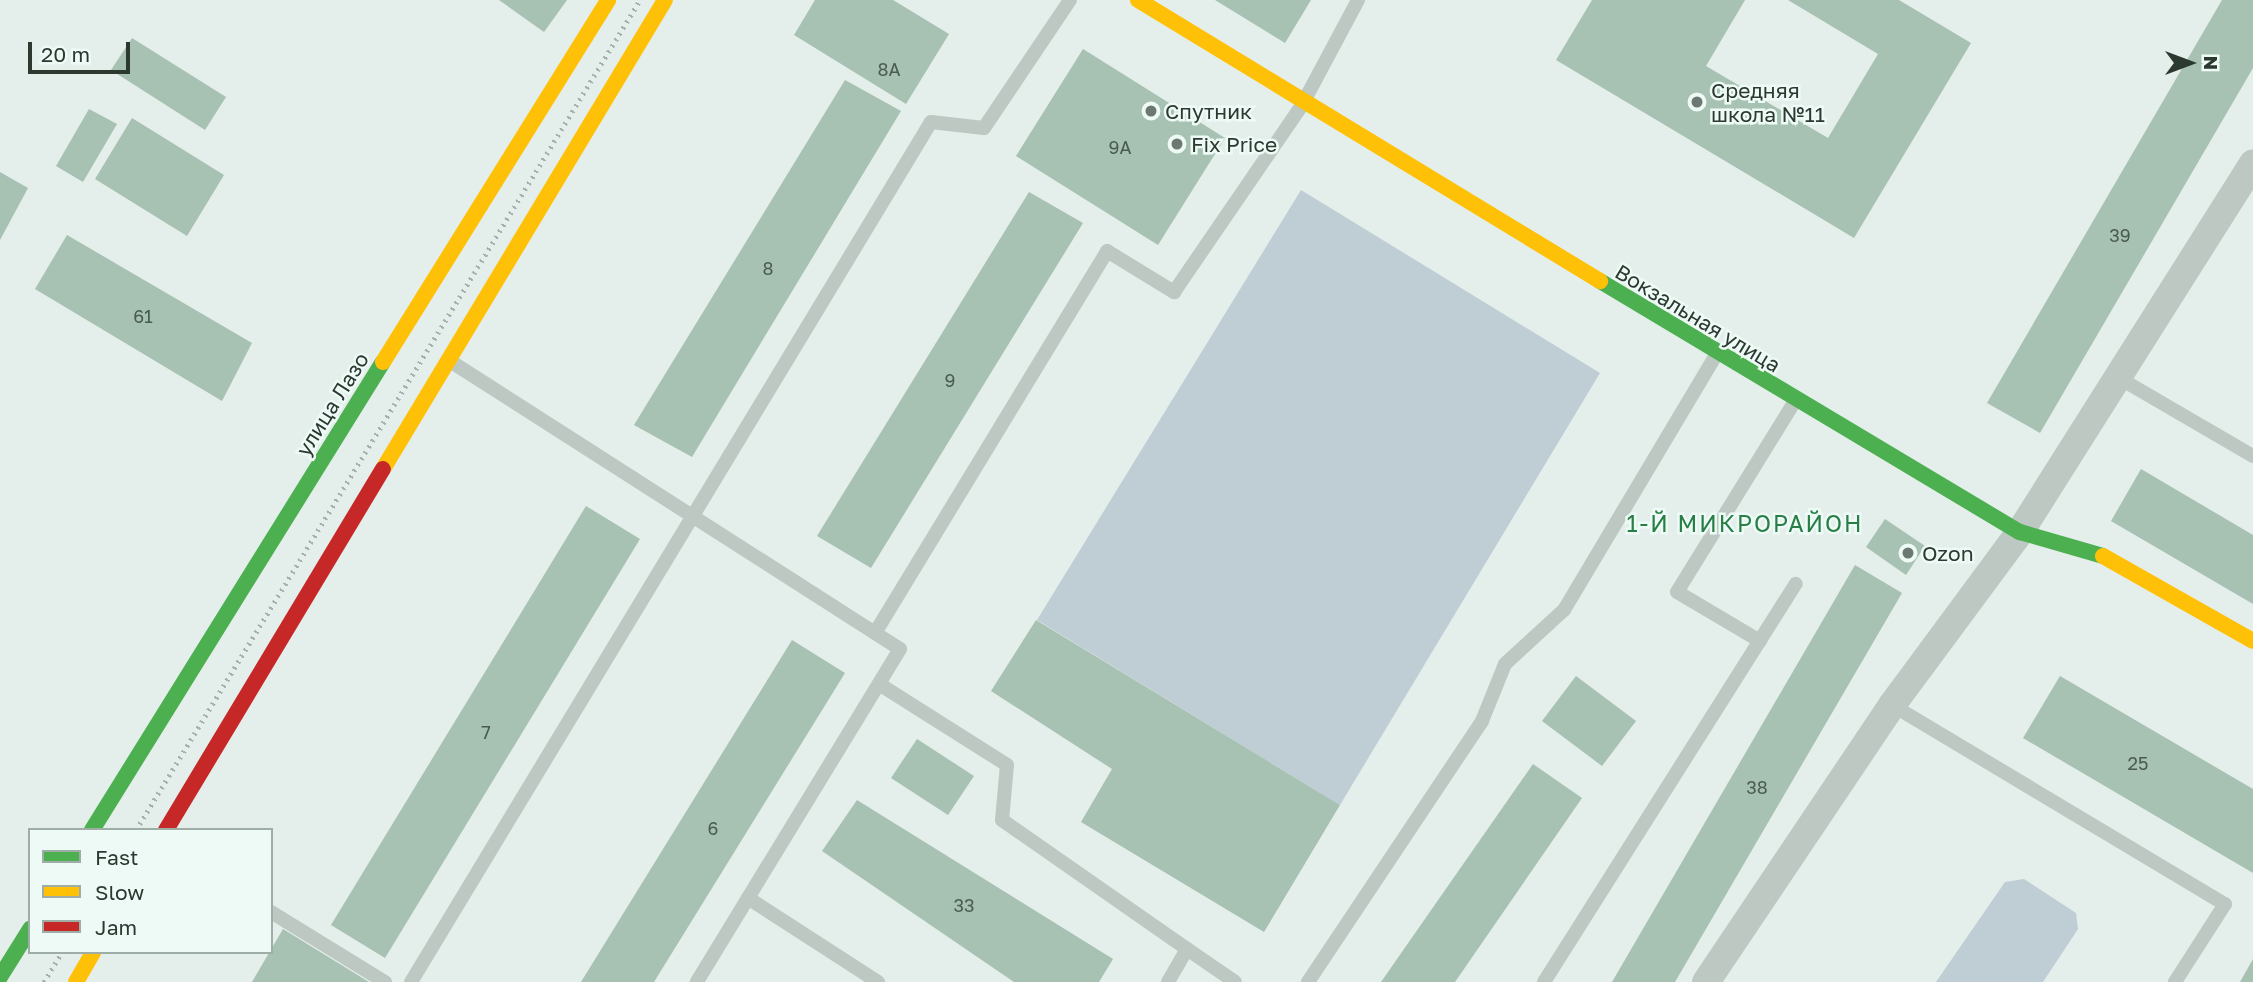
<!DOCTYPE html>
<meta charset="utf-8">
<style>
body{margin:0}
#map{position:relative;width:2253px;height:982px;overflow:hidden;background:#e4eeeb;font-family:"Golos Text",sans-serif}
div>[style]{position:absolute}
.green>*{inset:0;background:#bfcdd4}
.building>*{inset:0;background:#a7c1b2}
.lane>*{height:14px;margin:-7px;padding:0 7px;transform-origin:7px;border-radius:7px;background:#bdc8c3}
.street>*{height:28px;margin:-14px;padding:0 14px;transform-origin:14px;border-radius:14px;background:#bdc8c3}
.fast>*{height:16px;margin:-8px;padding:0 8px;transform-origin:8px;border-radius:8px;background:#4caf50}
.slow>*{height:16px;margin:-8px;padding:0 8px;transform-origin:8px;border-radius:8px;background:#ffc107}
.jam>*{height:16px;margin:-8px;padding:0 8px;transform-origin:8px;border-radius:8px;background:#c62828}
.rail>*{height:5px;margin-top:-2.5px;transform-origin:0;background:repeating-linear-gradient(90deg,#a7b0ac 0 2px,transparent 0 7px)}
.dots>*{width:19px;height:19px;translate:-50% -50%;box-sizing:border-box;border:4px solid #edfaf5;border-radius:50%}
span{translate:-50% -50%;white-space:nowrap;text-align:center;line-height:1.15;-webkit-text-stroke:5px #edfaf5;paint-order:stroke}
.number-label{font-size:18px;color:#4a5b51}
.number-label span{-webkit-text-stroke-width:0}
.poi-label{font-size:21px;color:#2b3931}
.left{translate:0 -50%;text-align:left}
.street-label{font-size:21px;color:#2b3931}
.neighbourhood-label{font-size:23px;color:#277e46;letter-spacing:2px}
.legend{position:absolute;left:28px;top:828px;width:245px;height:126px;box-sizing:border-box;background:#edfaf5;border:2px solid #9fada7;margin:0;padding:9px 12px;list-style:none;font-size:21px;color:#2b3931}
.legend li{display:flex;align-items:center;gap:14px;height:35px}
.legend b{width:35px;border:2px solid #9fada7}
.north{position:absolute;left:2155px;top:28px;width:70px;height:70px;-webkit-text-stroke:5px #edfaf5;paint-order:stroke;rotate:90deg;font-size:19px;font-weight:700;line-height:28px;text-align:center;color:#2b3931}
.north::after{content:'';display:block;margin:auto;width:24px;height:32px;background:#2b3931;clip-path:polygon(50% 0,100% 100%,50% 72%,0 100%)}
.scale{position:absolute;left:28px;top:42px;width:102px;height:32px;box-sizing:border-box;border:4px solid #2b3931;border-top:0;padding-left:9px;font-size:21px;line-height:24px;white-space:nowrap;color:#2b3931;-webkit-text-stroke:5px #edfaf5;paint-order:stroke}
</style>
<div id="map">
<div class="green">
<i style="clip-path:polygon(1301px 190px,1600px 373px,1340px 805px,1037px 620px)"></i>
<i style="clip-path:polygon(2024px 879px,2076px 913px,2078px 929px,2043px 982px,1936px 982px,2005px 882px)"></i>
</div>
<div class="building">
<i style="clip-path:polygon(499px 0,567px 0,544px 32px)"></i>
<i style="clip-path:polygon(815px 0,893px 0,949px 34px,906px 104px,794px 35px)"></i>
<i style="clip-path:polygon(1215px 0,1311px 0,1285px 43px)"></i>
<i style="clip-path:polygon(1592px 0,1745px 0,1706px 66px,1828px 138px,1878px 54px,1788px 0,1899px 0,1971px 43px,1854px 238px,1556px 60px)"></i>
<i style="clip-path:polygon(2222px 0,2253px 0,2253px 68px,2040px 433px,1987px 403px)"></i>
<i style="clip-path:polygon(132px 38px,226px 97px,205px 130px,111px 70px)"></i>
<i style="clip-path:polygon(1083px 49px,1225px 138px,1158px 245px,1016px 156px)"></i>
<i style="clip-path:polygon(845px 80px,901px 111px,692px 457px,634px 425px)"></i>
<i style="clip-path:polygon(89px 109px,117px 124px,83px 182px,56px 166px)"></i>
<i style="clip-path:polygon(132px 118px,224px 175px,187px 236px,95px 179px)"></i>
<i style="clip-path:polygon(0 172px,28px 188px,0 240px)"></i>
<i style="clip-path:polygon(1029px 192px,1083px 223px,871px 568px,817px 536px)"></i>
<i style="clip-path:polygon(67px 235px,252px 343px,222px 401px,35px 289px)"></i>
<i style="clip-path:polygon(2141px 469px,2253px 535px,2253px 604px,2111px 521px)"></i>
<i style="clip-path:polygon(586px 506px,640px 539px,385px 958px,331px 925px)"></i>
<i style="clip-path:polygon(1885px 519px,1925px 546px,1906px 575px,1866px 547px)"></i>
<i style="clip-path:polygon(1855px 565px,1902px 593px,1675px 982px,1612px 982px)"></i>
<i style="clip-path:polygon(1036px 620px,1340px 805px,1264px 932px,1081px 822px,1112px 769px,991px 691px)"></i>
<i style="clip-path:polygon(792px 640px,845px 673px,654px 982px,581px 982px)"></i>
<i style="clip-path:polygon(1576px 676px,1636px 721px,1602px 766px,1542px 721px)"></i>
<i style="clip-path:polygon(2060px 676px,2253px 789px,2253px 873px,2023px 738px)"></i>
<i style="clip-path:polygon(917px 739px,974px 776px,948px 815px,891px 778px)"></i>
<i style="clip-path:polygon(1533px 764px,1582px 798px,1455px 982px,1381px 982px)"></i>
<i style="clip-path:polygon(857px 800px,1113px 959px,1099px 982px,1014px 982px,822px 851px)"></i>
<i style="clip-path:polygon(283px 929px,369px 982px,252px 982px)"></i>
<i style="clip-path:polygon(2253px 959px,2253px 982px,2240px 982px)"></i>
</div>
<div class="lane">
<i style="left:450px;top:361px;width:534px;rotate:32.62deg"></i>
<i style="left:900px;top:649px;width:390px;rotate:121.4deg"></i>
<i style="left:2119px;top:378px;width:155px;rotate:30.2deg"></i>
<i style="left:875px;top:633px;width:447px;rotate:-58.7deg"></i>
<i style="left:1107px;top:251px;width:79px;rotate:31.5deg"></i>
<i style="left:1174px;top:292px;width:227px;rotate:-55.6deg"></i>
<i style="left:1302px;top:105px;width:119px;rotate:-61.9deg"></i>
<i style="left:1760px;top:641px;width:96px;rotate:-149.4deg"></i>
<i style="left:1677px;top:592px;width:225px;rotate:-58.3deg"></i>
<i style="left:879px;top:684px;width:151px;rotate:32.3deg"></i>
<i style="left:1007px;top:765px;width:55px;rotate:95.2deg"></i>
<i style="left:1002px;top:820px;width:226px;rotate:34.9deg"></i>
<i style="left:1187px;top:949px;width:38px;rotate:120deg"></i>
<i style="left:1892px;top:705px;width:388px;rotate:30.9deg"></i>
<i style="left:2225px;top:904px;width:93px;rotate:122.7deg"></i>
<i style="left:748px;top:898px;width:155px;rotate:32.9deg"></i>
<i style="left:271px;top:912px;width:134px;rotate:31.6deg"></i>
<i style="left:1187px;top:949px;width:58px;rotate:34.5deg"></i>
<i style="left:411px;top:982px;width:1005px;rotate:-58.84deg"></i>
<i style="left:931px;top:122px;width:53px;rotate:6.5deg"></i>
<i style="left:984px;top:128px;width:154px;rotate:-56.1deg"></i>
<i style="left:1308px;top:982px;width:314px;rotate:-56.3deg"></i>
<i style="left:1482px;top:721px;width:61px;rotate:-68deg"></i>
<i style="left:1505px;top:664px;width:80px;rotate:-42.5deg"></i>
<i style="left:1564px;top:610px;width:297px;rotate:-59.2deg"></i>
<i style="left:1544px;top:982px;width:471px;rotate:-57.7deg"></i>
</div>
<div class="street">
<i style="left:1706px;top:982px;width:334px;rotate:-56.1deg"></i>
<i style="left:1892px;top:705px;width:215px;rotate:-53.5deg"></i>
<i style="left:2020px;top:532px;width:436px;rotate:-57.7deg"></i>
</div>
<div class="fast">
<i style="left:1600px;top:281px;width:489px;rotate:30.9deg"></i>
<i style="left:2020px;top:532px;width:86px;rotate:16.1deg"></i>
<i style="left:92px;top:830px;width:551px;rotate:-58.13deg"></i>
<i style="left:0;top:977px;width:57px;rotate:-58deg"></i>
</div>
<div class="slow">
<i style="left:1138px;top:0;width:541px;rotate:31.31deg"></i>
<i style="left:383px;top:362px;width:426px;rotate:-58.1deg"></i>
<i style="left:383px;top:469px;width:547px;rotate:-58.98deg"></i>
<i style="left:2103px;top:556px;width:172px;rotate:29.5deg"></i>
<i style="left:76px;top:982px;width:34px;rotate:-60deg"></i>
</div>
<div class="jam">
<i style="left:166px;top:830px;width:421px;rotate:-59deg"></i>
</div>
<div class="rail">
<i style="left:136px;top:830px;width:971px;rotate:-58.73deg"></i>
<i style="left:44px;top:982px;width:35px;rotate:-59deg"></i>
</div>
<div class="dots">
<i style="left:1697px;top:102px;background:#6c7872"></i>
<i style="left:1151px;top:111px;background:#6c7872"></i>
<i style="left:1177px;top:144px;background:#6c7872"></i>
<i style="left:1908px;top:553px;background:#6c7872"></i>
</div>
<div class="number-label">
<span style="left:889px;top:69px">8А</span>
<span style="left:1120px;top:147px">9А</span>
<span style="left:2120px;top:235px">39</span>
<span style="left:768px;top:268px">8</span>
<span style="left:143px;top:316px">61</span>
<span style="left:950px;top:380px">9</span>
<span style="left:486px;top:732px">7</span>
<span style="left:2138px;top:763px">25</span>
<span style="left:1757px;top:787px">38</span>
<span style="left:713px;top:828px">6</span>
<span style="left:964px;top:905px">33</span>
</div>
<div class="poi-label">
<span class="left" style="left:1711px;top:102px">Средняя<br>школа №11</span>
<span class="left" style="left:1165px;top:111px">Спутник</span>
<span class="left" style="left:1191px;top:144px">Fix Price</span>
<span class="left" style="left:1922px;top:553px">Ozon</span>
</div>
<div class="street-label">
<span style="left:1698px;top:318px;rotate:31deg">Вокзальная улица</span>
<span style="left:332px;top:404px;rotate:-58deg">улица Лазо</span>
</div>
<div class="neighbourhood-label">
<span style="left:1745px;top:523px">1-Й МИКРОРАЙОН</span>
</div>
<ul class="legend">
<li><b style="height:9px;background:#4caf50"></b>Fast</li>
<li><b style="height:9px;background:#ffc107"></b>Slow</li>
<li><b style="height:9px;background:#c62828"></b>Jam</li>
</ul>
<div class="north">N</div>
<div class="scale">20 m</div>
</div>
